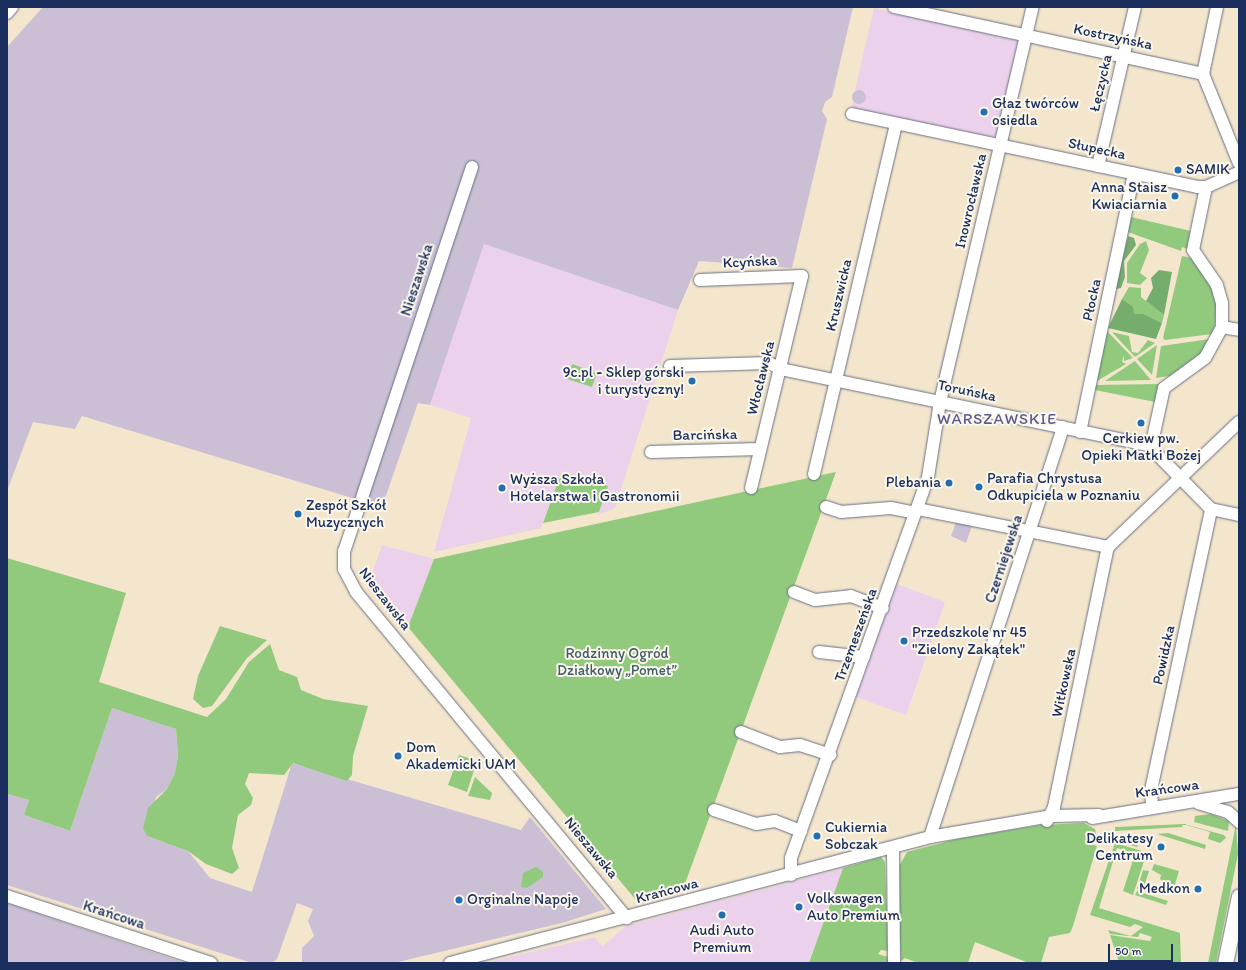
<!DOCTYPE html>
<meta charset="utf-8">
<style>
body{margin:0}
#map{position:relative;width:1246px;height:970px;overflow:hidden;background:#f4e6cc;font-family:Itim,sans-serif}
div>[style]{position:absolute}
.built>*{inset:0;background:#ebd1eb}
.industrial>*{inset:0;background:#cbbfd5}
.round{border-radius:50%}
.green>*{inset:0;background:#92ca7d}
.forest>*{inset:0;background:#75ae6c}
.roads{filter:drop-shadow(0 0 1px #676f84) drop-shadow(0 0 1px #676f84)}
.minor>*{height:12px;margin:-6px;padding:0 6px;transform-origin:6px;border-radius:6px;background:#fff}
.major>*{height:15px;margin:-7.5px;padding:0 7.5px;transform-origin:7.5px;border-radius:7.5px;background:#fff}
.dots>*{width:11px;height:11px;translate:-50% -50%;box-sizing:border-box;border:2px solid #fbf7ec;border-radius:50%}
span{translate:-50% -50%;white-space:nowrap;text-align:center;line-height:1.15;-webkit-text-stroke:4px #fbf7ec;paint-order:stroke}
.street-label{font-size:15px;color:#1b2f5e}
.poi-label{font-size:15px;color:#1b2f5e}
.left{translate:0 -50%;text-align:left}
.right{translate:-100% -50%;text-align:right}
.park-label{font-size:15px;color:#3f5e67}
.neighbourhood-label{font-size:16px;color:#5c5c93;letter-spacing:1px}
.frame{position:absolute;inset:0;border:8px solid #1b2f5e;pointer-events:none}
.scale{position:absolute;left:1108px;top:944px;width:65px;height:18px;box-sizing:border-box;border:2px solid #1b2f5e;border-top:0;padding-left:5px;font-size:12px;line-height:14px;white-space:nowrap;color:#1b2f5e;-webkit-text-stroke:3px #fbf7ec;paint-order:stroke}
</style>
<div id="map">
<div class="built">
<i style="clip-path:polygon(874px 8px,1016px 39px,1020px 45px,998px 133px,992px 137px,851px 109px,853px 102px,863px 104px,866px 92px,855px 90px)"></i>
<i style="clip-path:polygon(484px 244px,678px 310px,615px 508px,598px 515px,608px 486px,562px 471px,541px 528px,434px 552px,471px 418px,430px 405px)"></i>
<i style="clip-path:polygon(382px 545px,434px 559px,409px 626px,392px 616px,367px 588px)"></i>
<i style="clip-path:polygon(897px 584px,945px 602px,906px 715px,856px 697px)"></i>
<i style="clip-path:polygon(843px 868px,809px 963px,485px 963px,595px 937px,602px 947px,626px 926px)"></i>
</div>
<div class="industrial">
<i style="clip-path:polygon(43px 7px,853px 7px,832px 97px,825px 102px,822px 111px,827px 119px,792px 268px,699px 261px,678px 310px,484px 244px,430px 405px,418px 403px,382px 507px,82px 416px,75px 429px,33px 422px,7px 491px,7px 47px)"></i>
<i class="round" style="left:852px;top:90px;width:14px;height:14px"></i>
<i style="clip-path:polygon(956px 522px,972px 526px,966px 543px,951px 536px)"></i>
<i style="clip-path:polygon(112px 708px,176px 729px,178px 756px,175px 773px,167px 789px,156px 797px,147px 836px,188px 851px,210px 878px,252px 892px,292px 763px,521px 830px,530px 817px,606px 909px,562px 923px,398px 962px,302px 963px,302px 948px,314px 936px,308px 921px,313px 909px,297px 903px,277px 959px,272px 963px,252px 963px,7px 885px,7px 794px,29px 800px,24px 815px,70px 831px)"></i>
<i style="clip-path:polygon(7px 903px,173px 959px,185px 963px,7px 963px)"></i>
</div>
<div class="green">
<i style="clip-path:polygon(1131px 217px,1191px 231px,1187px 249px,1182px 247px,1181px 251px,1128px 232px)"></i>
<i style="clip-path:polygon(1146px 241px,1149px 250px,1140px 273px,1147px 278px,1140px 285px,1127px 283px,1127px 263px,1140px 244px)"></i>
<i style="clip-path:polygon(1182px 256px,1192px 258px,1211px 285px,1216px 305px,1215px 324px,1212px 334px,1165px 340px,1163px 338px)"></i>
<i style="clip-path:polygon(1129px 287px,1141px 288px,1141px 297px,1164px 315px,1162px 323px,1144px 314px,1134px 314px,1122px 299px)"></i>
<i style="clip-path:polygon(1107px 331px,1133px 358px,1124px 361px,1124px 355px,1122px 362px,1126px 364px,1097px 381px)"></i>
<i style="clip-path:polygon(1112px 332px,1129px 336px,1132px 352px,1138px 353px,1148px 340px,1155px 343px,1135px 357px)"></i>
<i style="clip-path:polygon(1210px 339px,1200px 355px,1170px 376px,1156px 378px,1161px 346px)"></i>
<i style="clip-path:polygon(1157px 345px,1152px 375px,1137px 359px)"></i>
<i style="clip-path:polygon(1135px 361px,1151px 380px,1105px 381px)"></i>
<i style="clip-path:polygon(572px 364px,597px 373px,592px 387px,567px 379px)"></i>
<i style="clip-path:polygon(1159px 384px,1155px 402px,1095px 390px,1096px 385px)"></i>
<i style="clip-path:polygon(836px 472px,683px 889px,636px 900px,408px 627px,434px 559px)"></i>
<i style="clip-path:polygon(567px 473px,608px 486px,599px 512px,543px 523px,559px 479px)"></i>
<i style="clip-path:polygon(7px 558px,126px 593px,99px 682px,207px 717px,226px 699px,249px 662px,270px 644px,279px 670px,297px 677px,301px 690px,323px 699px,368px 706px,353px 756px,352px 775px,347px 781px,293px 763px,284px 775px,249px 773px,245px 784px,253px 798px,251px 805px,238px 815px,232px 848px,239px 868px,232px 874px,206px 864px,188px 851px,147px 836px,143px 828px,148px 808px,167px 789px,175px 773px,178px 756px,176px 729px,112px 708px,70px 831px,24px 815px,29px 800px,7px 794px)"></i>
<i style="clip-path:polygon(220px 626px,267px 640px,247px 658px,212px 706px,203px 708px,193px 699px,198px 676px)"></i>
<i style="clip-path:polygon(459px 755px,477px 761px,467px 792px,448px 785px)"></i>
<i style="clip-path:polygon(475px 777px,492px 793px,490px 800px,468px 796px)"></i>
<i style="clip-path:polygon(1211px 814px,1229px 821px,1228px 831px,1194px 822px,1195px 816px)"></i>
<i style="clip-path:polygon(1084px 823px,1095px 829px,1097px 838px,1092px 837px,1091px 844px,1097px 846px,1073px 926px,1070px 933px,1049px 937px,1041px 963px,1029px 963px,975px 942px,968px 963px,918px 963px,905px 958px,901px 961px,897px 870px,907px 852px,957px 839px,1041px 825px)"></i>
<i style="clip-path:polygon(1183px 824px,1182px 827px,1115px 831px,1115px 827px,1184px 824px,1224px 835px,1226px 838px,1220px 843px,1208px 839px,1210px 832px)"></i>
<i style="clip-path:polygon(1236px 824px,1238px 854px,1216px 963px,1208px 963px)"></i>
<i style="clip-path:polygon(1168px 833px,1206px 845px,1205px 849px,1157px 834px)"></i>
<i style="clip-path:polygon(1136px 834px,1145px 843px,1139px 841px,1137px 847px,1121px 842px,1123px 838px,1124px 842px,1137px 841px)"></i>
<i style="clip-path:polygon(1115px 843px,1142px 851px,1141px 856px,1145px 858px,1133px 895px,1123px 891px,1135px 854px,1117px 848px,1099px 908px,1180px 933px,1181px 963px,1119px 962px,1110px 935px,1150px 941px,1152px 937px,1140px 933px,1138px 937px,1110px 934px,1108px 930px,1131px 936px,1143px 927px,1135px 924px,1130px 927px,1090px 915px)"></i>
<i style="clip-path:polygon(881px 857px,885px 862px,888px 951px,881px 950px,878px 954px,888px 957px,888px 963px,809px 963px,843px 868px)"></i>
<i style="clip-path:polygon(1154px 864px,1179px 871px,1173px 891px,1165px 889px,1167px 884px,1160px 879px,1161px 875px,1152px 870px)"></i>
<i style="clip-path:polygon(536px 867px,543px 872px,543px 877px,527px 888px,521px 887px,523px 873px)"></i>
<i style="clip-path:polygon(1143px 870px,1149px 871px,1143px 890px,1137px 889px)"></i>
<i style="clip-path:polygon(1137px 891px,1168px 901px,1166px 905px,1135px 895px)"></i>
</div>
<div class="forest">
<i style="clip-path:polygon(1128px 236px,1134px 238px,1136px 245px,1124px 261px,1125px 277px,1121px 288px,1116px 289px)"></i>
<i style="clip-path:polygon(1159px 270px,1172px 272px,1164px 315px,1146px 301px,1153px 288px,1151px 278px)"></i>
<i style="clip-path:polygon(1122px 299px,1133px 307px,1134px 314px,1144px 314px,1162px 323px,1156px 339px,1108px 328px)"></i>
</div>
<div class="roads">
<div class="minor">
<i style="left:894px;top:7px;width:316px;rotate:12.2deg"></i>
<i style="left:1203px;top:74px;width:96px;rotate:68deg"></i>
<i style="left:7px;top:13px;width:8px;rotate:-50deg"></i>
<i style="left:1203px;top:74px;width:68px;rotate:-78.2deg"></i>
<i style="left:852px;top:114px;width:353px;rotate:11.9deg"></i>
<i style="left:1197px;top:187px;width:9px"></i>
<i style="left:1206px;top:187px;width:36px;rotate:-24deg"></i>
<i style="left:1098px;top:166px;width:163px;rotate:-76.9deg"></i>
<i style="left:472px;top:167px;width:405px;rotate:108.4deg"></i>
<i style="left:344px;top:551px;width:18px;rotate:90deg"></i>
<i style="left:344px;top:569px;width:26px;rotate:62deg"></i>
<i style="left:356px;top:592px;width:424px;rotate:50.3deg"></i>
<i style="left:700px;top:280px;width:102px;rotate:-2.2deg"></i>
<i style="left:802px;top:276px;width:218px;rotate:103.5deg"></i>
<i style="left:1222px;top:327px;width:17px;rotate:10deg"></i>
<i style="left:670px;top:366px;width:99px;rotate:-1.7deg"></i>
<i style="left:769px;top:363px;width:13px;rotate:27deg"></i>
<i style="left:781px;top:369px;width:375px;rotate:11.7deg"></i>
<i style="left:1148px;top:445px;width:90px;rotate:45.5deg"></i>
<i style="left:1211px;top:509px;width:29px;rotate:12deg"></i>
<i style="left:1080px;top:432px;width:264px;rotate:-78.2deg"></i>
<i style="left:1151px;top:447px;width:60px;rotate:-77.6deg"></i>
<i style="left:1164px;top:388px;width:51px;rotate:-36.2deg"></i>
<i style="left:1205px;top:358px;width:35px;rotate:-61deg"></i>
<i style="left:1222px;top:327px;width:24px;rotate:-90deg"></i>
<i style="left:1222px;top:303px;width:19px;rotate:-106deg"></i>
<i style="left:1217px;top:285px;width:42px;rotate:-124.4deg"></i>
<i style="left:1193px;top:250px;width:64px;rotate:-78.3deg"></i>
<i style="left:651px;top:452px;width:109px;rotate:-1.6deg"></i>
<i style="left:814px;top:474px;width:359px;rotate:-76.8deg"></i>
<i style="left:826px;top:507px;width:16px;rotate:18deg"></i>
<i style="left:841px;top:512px;width:50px;rotate:-4.6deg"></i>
<i style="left:891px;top:508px;width:25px;rotate:11deg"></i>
<i style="left:918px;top:509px;width:194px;rotate:11.3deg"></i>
<i style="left:1108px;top:547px;width:181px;rotate:-43.7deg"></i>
<i style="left:794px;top:592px;width:22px;rotate:21deg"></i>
<i style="left:815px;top:600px;width:36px;rotate:-6deg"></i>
<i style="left:851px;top:596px;width:34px;rotate:21deg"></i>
<i style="left:819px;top:652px;width:45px;rotate:6.3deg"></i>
<i style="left:741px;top:732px;width:42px;rotate:21deg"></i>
<i style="left:780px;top:747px;width:20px;rotate:-6deg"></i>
<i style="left:800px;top:745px;width:32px;rotate:18deg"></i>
<i style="left:1198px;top:803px;width:31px;rotate:17deg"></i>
<i style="left:1228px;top:812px;width:15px;rotate:42deg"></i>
<i style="left:1152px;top:807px;width:17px;rotate:-93deg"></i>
<i style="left:1151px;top:790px;width:287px;rotate:-77.9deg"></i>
<i style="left:714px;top:810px;width:44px;rotate:18.4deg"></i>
<i style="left:756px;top:824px;width:19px;rotate:-9deg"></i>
<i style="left:775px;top:821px;width:28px;rotate:21deg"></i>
<i style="left:1092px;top:818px;width:149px;rotate:-9.3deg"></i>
<i style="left:1047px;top:821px;width:16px;rotate:-63deg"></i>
<i style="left:1054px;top:807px;width:266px;rotate:-78.3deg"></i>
<i style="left:930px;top:837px;width:431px;rotate:-72deg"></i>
<i style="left:893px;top:848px;width:115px;rotate:89.5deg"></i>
<i style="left:791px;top:875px;width:17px;rotate:-90deg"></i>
<i style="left:791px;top:858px;width:405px;rotate:-70.2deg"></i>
<i style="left:928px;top:477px;width:76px;rotate:-80.9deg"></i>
<i style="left:940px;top:402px;width:406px;rotate:-76.8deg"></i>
<i style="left:7px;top:896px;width:215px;rotate:18.2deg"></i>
<i style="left:450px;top:963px;width:496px;rotate:-14.7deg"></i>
<i style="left:930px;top:837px;width:124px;rotate:-9.8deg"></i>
<i style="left:1052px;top:816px;width:47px;rotate:-1.2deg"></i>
</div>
<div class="major">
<i style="left:1225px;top:963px;width:68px;rotate:-78.2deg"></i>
</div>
</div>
<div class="dots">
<i style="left:984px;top:112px;background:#1f6fb2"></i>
<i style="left:1178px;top:170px;background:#1f6fb2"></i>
<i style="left:1175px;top:196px;background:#1f6fb2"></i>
<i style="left:692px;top:381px;background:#1f6fb2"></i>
<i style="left:1141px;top:423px;background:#1f6fb2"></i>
<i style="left:949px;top:483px;background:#1f6fb2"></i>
<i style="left:979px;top:487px;background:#1f6fb2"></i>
<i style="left:502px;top:488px;background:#1f6fb2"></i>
<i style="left:298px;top:514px;background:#1f6fb2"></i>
<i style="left:904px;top:641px;background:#1f6fb2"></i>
<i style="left:398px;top:756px;background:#1f6fb2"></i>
<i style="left:817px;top:836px;background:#1f6fb2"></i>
<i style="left:1161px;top:847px;background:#1f6fb2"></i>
<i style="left:1198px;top:889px;background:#1f6fb2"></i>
<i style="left:459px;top:900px;background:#1f6fb2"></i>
<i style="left:799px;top:907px;background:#1f6fb2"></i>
<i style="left:722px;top:915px;background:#1f6fb2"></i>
</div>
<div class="street-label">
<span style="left:1113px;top:37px;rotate:12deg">Kostrzyńska</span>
<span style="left:1101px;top:83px;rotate:-77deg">Łęczycka</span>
<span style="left:1097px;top:149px;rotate:12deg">Słupecka</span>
<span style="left:971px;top:201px;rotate:-77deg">Inowrocławska</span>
<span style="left:750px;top:262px;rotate:-3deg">Kcyńska</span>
<span style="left:417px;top:280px;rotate:-72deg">Nieszawska</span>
<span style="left:839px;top:295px;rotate:-77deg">Kruszwicka</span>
<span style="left:1092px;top:300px;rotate:-78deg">Płocka</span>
<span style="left:761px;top:378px;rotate:-76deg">Włocławska</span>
<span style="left:967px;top:391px;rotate:12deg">Toruńska</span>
<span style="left:705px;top:435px;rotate:-1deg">Barcińska</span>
<span style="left:1004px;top:559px;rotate:-72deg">Czerniejewska</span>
<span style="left:385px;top:599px;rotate:52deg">Nieszawska</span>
<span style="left:856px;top:635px;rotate:-70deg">Trzemeszeńska</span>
<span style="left:1164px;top:655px;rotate:-78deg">Powidzka</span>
<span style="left:1064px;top:683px;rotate:-78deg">Witkowska</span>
<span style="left:1167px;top:789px;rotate:-8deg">Krańcowa</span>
<span style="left:591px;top:848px;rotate:50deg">Nieszawska</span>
<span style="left:667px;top:891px;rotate:-15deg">Krańcowa</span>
<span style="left:114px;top:915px;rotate:18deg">Krańcowa</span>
</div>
<div class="poi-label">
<span class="left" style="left:992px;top:112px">Głaz twórców<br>osiedla</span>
<span class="left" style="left:1186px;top:170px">SAMIK</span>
<span class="right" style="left:1167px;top:196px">Anna Staisz<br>Kwiaciarnia</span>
<span class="right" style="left:684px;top:381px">9c.pl - Sklep górski<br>i turystyczny!</span>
<span style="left:1141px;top:447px">Cerkiew pw.<br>Opieki Matki Bożej</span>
<span class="left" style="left:987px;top:487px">Parafia Chrystusa<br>Odkupiciela w Poznaniu</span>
<span class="left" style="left:510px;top:488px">Wyższa Szkoła<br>Hotelarstwa i Gastronomii</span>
<span class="right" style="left:941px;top:483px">Plebania</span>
<span class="left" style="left:306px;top:514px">Zespół Szkół<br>Muzycznych</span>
<span class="left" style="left:912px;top:641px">Przedszkole nr 45<br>"Zielony Zakątek"</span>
<span class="left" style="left:406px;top:756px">Dom<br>Akademicki UAM</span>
<span class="left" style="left:825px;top:836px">Cukiernia<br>Sobczak</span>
<span class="right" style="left:1153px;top:847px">Delikatesy<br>Centrum</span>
<span class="right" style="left:1190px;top:889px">Medkon</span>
<span class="left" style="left:807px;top:907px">Volkswagen<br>Auto Premium</span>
<span class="left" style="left:467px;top:900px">Orginalne Napoje</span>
<span style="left:722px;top:939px">Audi Auto<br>Premium</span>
</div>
<div class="park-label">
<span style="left:617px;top:662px">Rodzinny Ogród<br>Działkowy „Pomet”</span>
</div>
<div class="neighbourhood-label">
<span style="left:997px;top:419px">WARSZAWSKIE</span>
</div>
<div class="frame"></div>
<div class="scale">50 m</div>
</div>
